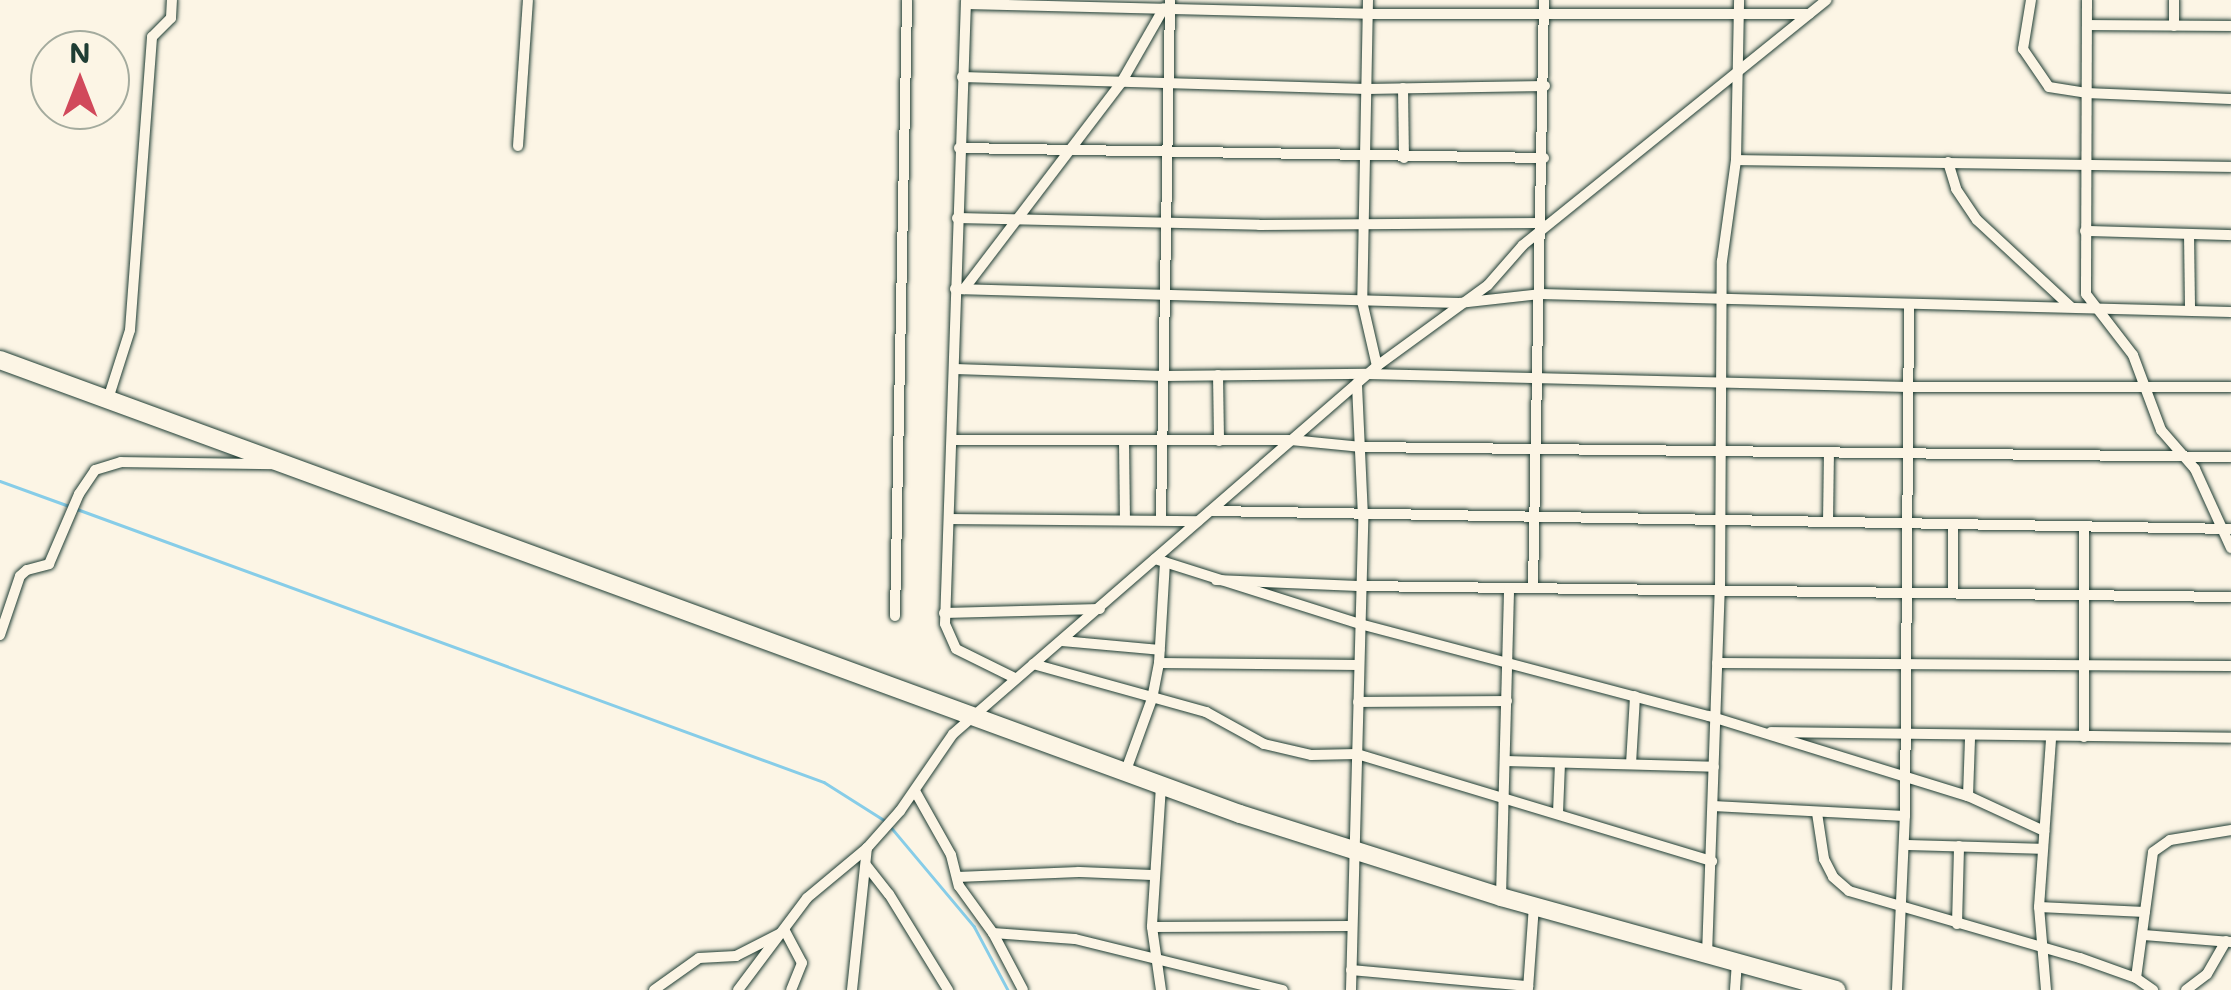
<!DOCTYPE html>
<style>
body{margin:0}
#map{position:relative;width:2231px;height:990px;overflow:hidden;background:#fcf5e5;font-family:Mali,sans-serif}
div>[style]{position:absolute}
.stream>*{height:2.5px;margin:-1.25px;padding:0 1.25px;transform-origin:1.25px;border-radius:1.25px;background:#87cde8}
.roads{filter:drop-shadow(0 0 2px #1f3d34) drop-shadow(0 0 2px #1f3d34)}
.street>*{height:10px;margin:-5px;padding:0 5px;transform-origin:5px;border-radius:5px;background:#fcf5e5}
.highway>*{height:18px;margin:-9px;padding:0 9px;transform-origin:9px;border-radius:9px;background:#fcf5e5}
span{translate:-50% -50%;white-space:nowrap;text-align:center;line-height:1.15;-webkit-text-stroke:9px #fcf5e5;paint-order:stroke}
.north{position:absolute;left:30px;top:30px;width:100px;height:100px;box-sizing:border-box;background:#fcf5e5;border:2px solid #a4ab9e;border-radius:50%;rotate:0deg;font-size:28px;font-weight:700;line-height:40px;text-align:center;color:#1f3d34}
.north::after{content:'';display:block;margin:auto;width:35px;height:45px;background:#d1495b;clip-path:polygon(50% 0,100% 100%,50% 72%,0 100%)}
</style>
<div id="map">
<div class="stream">
<i style="left:0;top:481px;width:73px;rotate:19.9deg"></i>
<i style="left:77px;top:509px;width:795px;rotate:20.08deg"></i>
<i style="left:824px;top:782px;width:71px;rotate:32.3deg"></i>
<i style="left:890px;top:826px;width:131px;rotate:50deg"></i>
<i style="left:974px;top:926px;width:72px;rotate:62deg"></i>
</div>
<div class="roads">
<div class="street">
<i style="left:1368px;top:0;width:301px;rotate:91.1deg"></i>
<i style="left:1362px;top:301px;width:67px;rotate:77deg"></i>
<i style="left:2031px;top:0;width:50px;rotate:99.3deg"></i>
<i style="left:2023px;top:49px;width:46px;rotate:55.6deg"></i>
<i style="left:2049px;top:87px;width:36px;rotate:9deg"></i>
<i style="left:2085px;top:93px;width:146px;rotate:2.4deg"></i>
<i style="left:2087px;top:0;width:294px;rotate:90.2deg"></i>
<i style="left:2086px;top:294px;width:77px;rotate:52.4deg"></i>
<i style="left:2133px;top:355px;width:80px;rotate:69.5deg"></i>
<i style="left:2161px;top:430px;width:52px;rotate:48.9deg"></i>
<i style="left:2195px;top:469px;width:87px;rotate:65.5deg"></i>
<i style="left:2174px;top:0;width:26px;rotate:90deg"></i>
<i style="left:966px;top:1px;width:623px;rotate:91.93deg"></i>
<i style="left:945px;top:624px;width:27px;rotate:66deg"></i>
<i style="left:956px;top:649px;width:66px;rotate:26.2deg"></i>
<i style="left:966px;top:4px;width:402px;rotate:1.4deg"></i>
<i style="left:1368px;top:14px;width:441px"></i>
<i style="left:2087px;top:25px;width:144px;rotate:0.4deg"></i>
<i style="left:962px;top:77px;width:405px;rotate:1.7deg"></i>
<i style="left:1367px;top:89px;width:178px;rotate:-1deg"></i>
<i style="left:1403px;top:88px;width:70px;rotate:89.2deg"></i>
<i style="left:518px;top:146px;width:146px;rotate:-86.1deg"></i>
<i style="left:959px;top:148px;width:585px;rotate:0.98deg"></i>
<i style="left:1736px;top:160px;width:495px;rotate:0.8deg"></i>
<i style="left:1948px;top:162px;width:28px;rotate:73deg"></i>
<i style="left:1956px;top:189px;width:37px;rotate:56deg"></i>
<i style="left:1977px;top:220px;width:128px;rotate:42.8deg"></i>
<i style="left:957px;top:218px;width:302px;rotate:1.3deg"></i>
<i style="left:1259px;top:225px;width:282px;rotate:-0.4deg"></i>
<i style="left:2085px;top:231px;width:146px;rotate:1.6deg"></i>
<i style="left:2189px;top:234px;width:76px;rotate:89.2deg"></i>
<i style="left:955px;top:289px;width:504px;rotate:1.59deg"></i>
<i style="left:1459px;top:303px;width:81px;rotate:-6.3deg"></i>
<i style="left:1540px;top:294px;width:691px;rotate:1.49deg"></i>
<i style="left:964px;top:289px;width:259px;rotate:-52.7deg"></i>
<i style="left:1121px;top:83px;width:86px;rotate:-60.2deg"></i>
<i style="left:955px;top:369px;width:209px;rotate:1.9deg"></i>
<i style="left:1164px;top:376px;width:204px;rotate:-0.6deg"></i>
<i style="left:1368px;top:374px;width:540px;rotate:1.38deg"></i>
<i style="left:1908px;top:387px;width:323px"></i>
<i style="left:1218px;top:375px;width:66px;rotate:89.1deg"></i>
<i style="left:108px;top:399px;width:72px;rotate:-72.3deg"></i>
<i style="left:130px;top:330px;width:294px;rotate:-85.7deg"></i>
<i style="left:152px;top:37px;width:27px;rotate:-45deg"></i>
<i style="left:171px;top:18px;width:18px;rotate:-87deg"></i>
<i style="left:954px;top:440px;width:337px"></i>
<i style="left:1291px;top:440px;width:71px;rotate:5.6deg"></i>
<i style="left:1362px;top:447px;width:869px;rotate:0.66deg"></i>
<i style="left:1124px;top:441px;width:77px;rotate:89.3deg"></i>
<i style="left:1212px;top:511px;width:1019px;rotate:1.01deg"></i>
<i style="left:1161px;top:518px;width:518px;rotate:-89deg"></i>
<i style="left:951px;top:519px;width:247px;rotate:0.5deg"></i>
<i style="left:1828px;top:522px;width:68px;rotate:-89.2deg"></i>
<i style="left:1953px;top:525px;width:68px;rotate:90deg"></i>
<i style="left:2084px;top:526px;width:211px;rotate:90deg"></i>
<i style="left:1155px;top:559px;width:215px;rotate:17.6deg"></i>
<i style="left:1360px;top:624px;width:361px;rotate:14.8deg"></i>
<i style="left:1709px;top:716px;width:271px;rotate:17.2deg"></i>
<i style="left:1968px;top:796px;width:84px;rotate:24.7deg"></i>
<i style="left:1216px;top:580px;width:142px;rotate:2.4deg"></i>
<i style="left:1358px;top:586px;width:873px;rotate:0.72deg"></i>
<i style="left:1533px;top:588px;width:588px;rotate:-88.93deg"></i>
<i style="left:944px;top:613px;width:156px;rotate:-1.5deg"></i>
<i style="left:895px;top:616px;width:616px;rotate:-88.88deg"></i>
<i style="left:0;top:635px;width:62px;rotate:-71.3deg"></i>
<i style="left:20px;top:576px;width:9px;rotate:-41deg"></i>
<i style="left:27px;top:570px;width:23px;rotate:-15deg"></i>
<i style="left:49px;top:564px;width:76px;rotate:-66.8deg"></i>
<i style="left:79px;top:494px;width:29px;rotate:-56deg"></i>
<i style="left:95px;top:470px;width:27px;rotate:-17deg"></i>
<i style="left:121px;top:462px;width:151px;rotate:0.8deg"></i>
<i style="left:1062px;top:641px;width:98px;rotate:5.2deg"></i>
<i style="left:1159px;top:663px;width:200px;rotate:0.6deg"></i>
<i style="left:1717px;top:663px;width:514px;rotate:0.33deg"></i>
<i style="left:1033px;top:664px;width:180px;rotate:15.5deg"></i>
<i style="left:1206px;top:712px;width:66px;rotate:28.9deg"></i>
<i style="left:1264px;top:744px;width:48px;rotate:13.2deg"></i>
<i style="left:1311px;top:755px;width:46px;rotate:-1.2deg"></i>
<i style="left:1357px;top:754px;width:371px;rotate:16.8deg"></i>
<i style="left:1358px;top:702px;width:149px;rotate:-0.4deg"></i>
<i style="left:1771px;top:732px;width:460px;rotate:0.7deg"></i>
<i style="left:1505px;top:761px;width:209px;rotate:1.6deg"></i>
<i style="left:1631px;top:764px;width:68px;rotate:-86.6deg"></i>
<i style="left:1125px;top:773px;width:79px;rotate:-70deg"></i>
<i style="left:1152px;top:699px;width:37px;rotate:-79deg"></i>
<i style="left:1159px;top:663px;width:101px;rotate:-86.6deg"></i>
<i style="left:1161px;top:786px;width:141px;rotate:93.7deg"></i>
<i style="left:1152px;top:927px;width:64px;rotate:81.9deg"></i>
<i style="left:915px;top:791px;width:73px;rotate:60.6deg"></i>
<i style="left:951px;top:855px;width:32px;rotate:76deg"></i>
<i style="left:959px;top:886px;width:58px;rotate:54.1deg"></i>
<i style="left:993px;top:933px;width:64px;rotate:62.2deg"></i>
<i style="left:1968px;top:796px;width:58px;rotate:-88deg"></i>
<i style="left:1713px;top:806px;width:192px;rotate:3deg"></i>
<i style="left:1558px;top:813px;width:50px;rotate:-87.7deg"></i>
<i style="left:1817px;top:813px;width:47px;rotate:81.3deg"></i>
<i style="left:1824px;top:859px;width:20px;rotate:63deg"></i>
<i style="left:1833px;top:877px;width:21px;rotate:41deg"></i>
<i style="left:1849px;top:891px;width:241px;rotate:16.2deg"></i>
<i style="left:2080px;top:958px;width:59px;rotate:19.7deg"></i>
<i style="left:2136px;top:978px;width:21px;rotate:35deg"></i>
<i style="left:1904px;top:845px;width:139px;rotate:1.6deg"></i>
<i style="left:866px;top:865px;width:37px;rotate:52deg"></i>
<i style="left:889px;top:894px;width:113px;rotate:58.4deg"></i>
<i style="left:957px;top:877px;width:122px;rotate:-2.3deg"></i>
<i style="left:1079px;top:872px;width:74px;rotate:2.3deg"></i>
<i style="left:1501px;top:897px;width:309px;rotate:-88.5deg"></i>
<i style="left:2039px;top:907px;width:106px;rotate:2.7deg"></i>
<i style="left:1957px;top:924px;width:78px;rotate:-88.5deg"></i>
<i style="left:1152px;top:927px;width:200px;rotate:-0.3deg"></i>
<i style="left:993px;top:933px;width:82px;rotate:4.2deg"></i>
<i style="left:1075px;top:939px;width:214px;rotate:13.8deg"></i>
<i style="left:2144px;top:935px;width:87px;rotate:4.6deg"></i>
<i style="left:1707px;top:955px;width:364px;rotate:-88deg"></i>
<i style="left:1720px;top:591px;width:330px;rotate:-89.7deg"></i>
<i style="left:1722px;top:261px;width:102px;rotate:-82.1deg"></i>
<i style="left:1736px;top:160px;width:160px;rotate:-88.9deg"></i>
<i style="left:1351px;top:970px;width:178px;rotate:5.2deg"></i>
<i style="left:2136px;top:978px;width:127px;rotate:-82.3deg"></i>
<i style="left:2153px;top:852px;width:21px;rotate:-35deg"></i>
<i style="left:2170px;top:840px;width:62px;rotate:-9.3deg"></i>
<i style="left:1528px;top:989px;width:83px;rotate:-85.9deg"></i>
<i style="left:654px;top:990px;width:55px;rotate:-35.4deg"></i>
<i style="left:699px;top:958px;width:37px;rotate:-3deg"></i>
<i style="left:736px;top:956px;width:55px;rotate:-27deg"></i>
<i style="left:785px;top:931px;width:36px;rotate:62deg"></i>
<i style="left:802px;top:963px;width:29px;rotate:112deg"></i>
<i style="left:738px;top:990px;width:115px;rotate:-53.1deg"></i>
<i style="left:807px;top:898px;width:78px;rotate:-39.8deg"></i>
<i style="left:867px;top:848px;width:50px;rotate:-48.3deg"></i>
<i style="left:900px;top:811px;width:93px;rotate:-55.5deg"></i>
<i style="left:953px;top:734px;width:561px;rotate:-40.96deg"></i>
<i style="left:1377px;top:366px;width:137px;rotate:-36.1deg"></i>
<i style="left:1488px;top:285px;width:53px;rotate:-48.8deg"></i>
<i style="left:1523px;top:245px;width:390px;rotate:-38.9deg"></i>
<i style="left:852px;top:990px;width:143px;rotate:-84deg"></i>
<i style="left:1351px;top:990px;width:473px;rotate:-88.5deg"></i>
<i style="left:1363px;top:517px;width:134px;rotate:-92.6deg"></i>
<i style="left:1735px;top:990px;width:27px;rotate:-86deg"></i>
<i style="left:1897px;top:990px;width:174px;rotate:-87.4deg"></i>
<i style="left:1905px;top:816px;width:510px;rotate:-89.55deg"></i>
<i style="left:2046px;top:990px;width:83px;rotate:-94.8deg"></i>
<i style="left:2039px;top:907px;width:169px;rotate:-85.9deg"></i>
<i style="left:2186px;top:990px;width:26px;rotate:-37deg"></i>
<i style="left:2207px;top:974px;width:38px;rotate:-60deg"></i>
</div>
<div class="highway">
<i style="left:0;top:360px;width:1320px;rotate:20.11deg"></i>
<i style="left:1240px;top:814px;width:274px;rotate:17.6deg"></i>
<i style="left:1501px;top:897px;width:348px;rotate:15.5deg"></i>
</div>
</div>
<div class="north">N</div>
</div>
